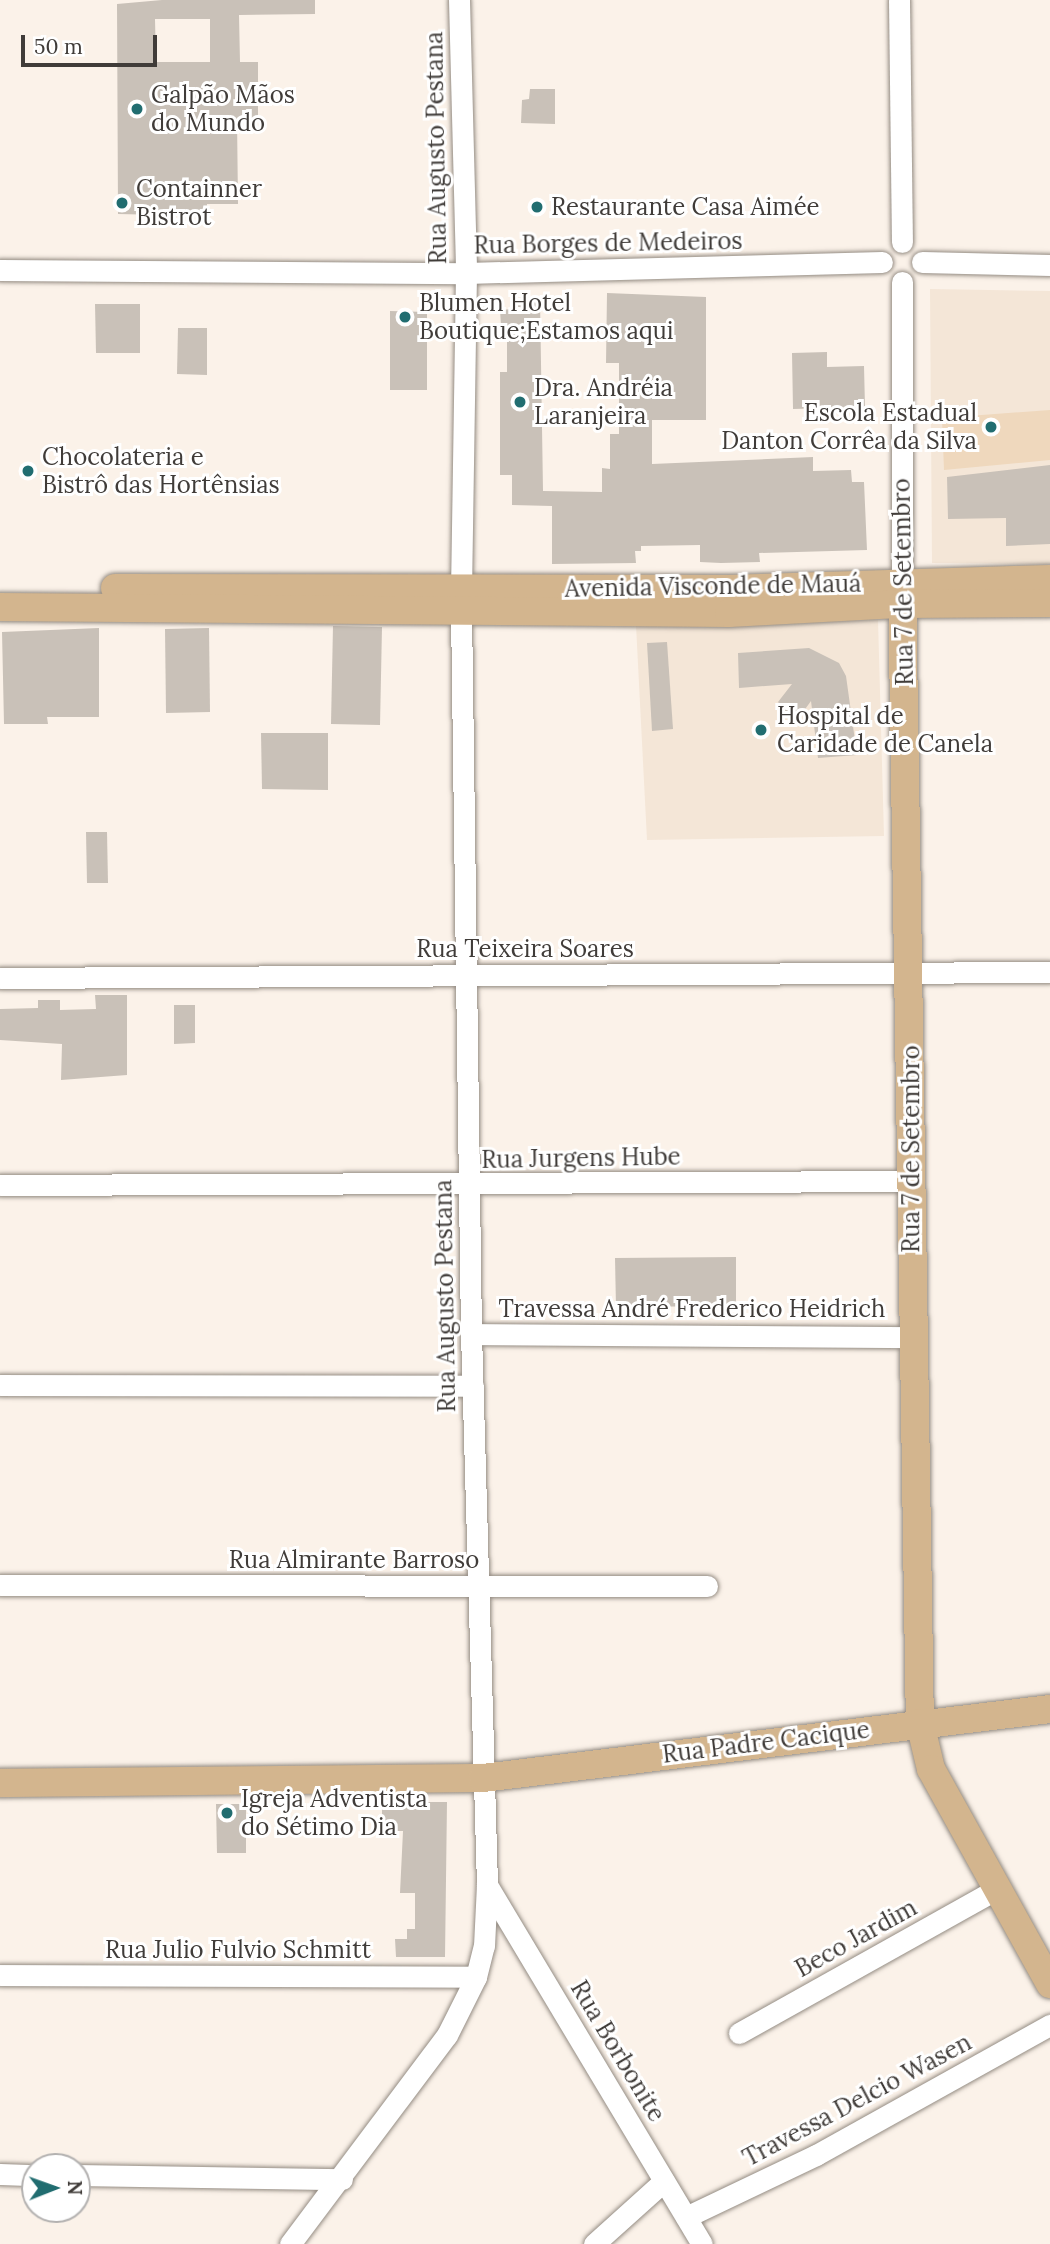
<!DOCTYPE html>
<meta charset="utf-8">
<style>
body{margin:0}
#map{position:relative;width:1050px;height:2244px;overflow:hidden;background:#fbf2e9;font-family:Lora,serif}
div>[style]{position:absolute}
.built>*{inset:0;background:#f4e6d7}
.green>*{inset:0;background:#efd8bd}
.building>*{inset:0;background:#c9c1b8}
.roads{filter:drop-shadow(0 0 2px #948c83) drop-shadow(0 0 2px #948c83)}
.minor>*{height:21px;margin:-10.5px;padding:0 10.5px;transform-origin:10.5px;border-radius:10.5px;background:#fff}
.major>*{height:28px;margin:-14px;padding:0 14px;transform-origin:14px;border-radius:14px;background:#d3b58e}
.dots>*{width:19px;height:19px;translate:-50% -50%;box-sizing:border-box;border:4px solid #fff;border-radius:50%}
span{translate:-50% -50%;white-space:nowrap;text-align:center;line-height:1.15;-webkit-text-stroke:6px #fff;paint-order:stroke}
.poi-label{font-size:24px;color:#403c39}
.left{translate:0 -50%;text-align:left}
.right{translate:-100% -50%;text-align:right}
.street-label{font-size:24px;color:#403c39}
.north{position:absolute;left:21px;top:2153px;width:70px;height:70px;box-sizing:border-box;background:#fff;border:2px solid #b3b1b0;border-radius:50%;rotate:89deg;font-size:19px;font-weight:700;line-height:28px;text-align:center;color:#403c39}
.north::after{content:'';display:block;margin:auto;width:24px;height:32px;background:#216d70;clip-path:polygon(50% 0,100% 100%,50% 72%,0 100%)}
.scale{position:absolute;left:21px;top:35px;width:136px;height:32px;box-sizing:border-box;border:4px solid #403c39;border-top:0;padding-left:9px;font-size:21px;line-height:24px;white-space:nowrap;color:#403c39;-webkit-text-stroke:5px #fff;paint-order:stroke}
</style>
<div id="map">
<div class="built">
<i style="clip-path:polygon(930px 289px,1050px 291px,1050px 564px,932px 563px)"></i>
<i style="clip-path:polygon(878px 620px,884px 836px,647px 840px,636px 625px)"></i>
</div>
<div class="green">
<i style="clip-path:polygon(1050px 410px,1050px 460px,944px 470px,942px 418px)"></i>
</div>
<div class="building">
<i style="clip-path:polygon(evenodd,162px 0,315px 0,315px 14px,239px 15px,240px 62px,258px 62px,258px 118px,237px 118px,238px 204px,207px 204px,207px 216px,118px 214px,117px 4px,162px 0,155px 19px,210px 19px,210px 62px,156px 62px,155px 19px)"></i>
<i style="clip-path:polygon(530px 89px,555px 89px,555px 124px,521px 123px,522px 100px,529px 99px)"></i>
<i style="clip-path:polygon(607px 293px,706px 297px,706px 420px,652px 420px,652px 464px,813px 457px,813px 471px,851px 470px,852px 482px,864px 482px,867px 550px,759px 553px,760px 562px,721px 563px,700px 562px,700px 545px,641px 546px,641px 551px,635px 551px,636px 563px,552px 564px,552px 506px,512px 505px,512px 475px,500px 475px,500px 372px,507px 372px,507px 326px,501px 326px,500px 310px,514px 309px,521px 299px,540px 299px,543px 491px,602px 492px,602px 468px,610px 469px,610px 434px,619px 434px,619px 363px,606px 363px)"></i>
<i style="clip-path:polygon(95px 304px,140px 304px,140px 353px,96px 353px)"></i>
<i style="clip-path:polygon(390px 311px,427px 312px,427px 390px,390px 390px)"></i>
<i style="clip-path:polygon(178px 328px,207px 328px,207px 375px,177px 374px)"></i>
<i style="clip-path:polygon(827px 352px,827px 367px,864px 366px,865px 407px,793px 409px,792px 353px)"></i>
<i style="clip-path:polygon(1050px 465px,1050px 544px,1006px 546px,1006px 518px,948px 519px,947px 477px)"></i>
<i style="clip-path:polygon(333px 626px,382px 627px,380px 725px,331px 724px)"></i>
<i style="clip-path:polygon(99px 628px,99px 717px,47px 717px,48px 724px,4px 724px,2px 632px)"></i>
<i style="clip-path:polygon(209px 628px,210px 712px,166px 713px,165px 629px)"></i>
<i style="clip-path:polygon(667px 642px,673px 729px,652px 731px,647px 643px)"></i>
<i style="clip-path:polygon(809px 648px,839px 663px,846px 676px,857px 755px,818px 758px,811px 701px,795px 723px,778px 702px,792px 684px,739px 688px,738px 653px)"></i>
<i style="clip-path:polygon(261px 733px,328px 733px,328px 790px,262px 789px)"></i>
<i style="clip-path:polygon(86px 832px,107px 832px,108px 883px,87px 883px)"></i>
<i style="clip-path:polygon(95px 995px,127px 995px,127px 1075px,61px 1080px,62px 1044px,0 1040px,0 1009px,38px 1008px,38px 1000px,60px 1000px,60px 1010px,96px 1009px)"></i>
<i style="clip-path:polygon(174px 1005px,195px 1005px,195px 1043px,174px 1044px)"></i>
<i style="clip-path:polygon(736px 1257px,736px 1306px,616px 1307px,615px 1258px)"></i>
<i style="clip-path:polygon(382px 1802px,447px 1802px,445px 1957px,396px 1957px,395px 1939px,407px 1939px,407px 1929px,415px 1929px,415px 1893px,400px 1893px,403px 1831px,382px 1831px)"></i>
<i style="clip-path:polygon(216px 1804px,246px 1804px,246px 1853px,217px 1853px)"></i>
</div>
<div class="roads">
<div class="minor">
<i style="left:459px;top:0;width:273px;rotate:88.5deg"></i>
<i style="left:466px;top:273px;width:316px;rotate:90.9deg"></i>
<i style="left:899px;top:0;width:242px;rotate:89.3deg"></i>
<i style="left:922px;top:262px;width:128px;rotate:1.3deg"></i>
<i style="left:0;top:270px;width:466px;rotate:0.4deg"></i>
<i style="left:466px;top:273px;width:416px;rotate:-1.5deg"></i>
<i style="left:902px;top:282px;width:301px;rotate:90deg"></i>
<i style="left:0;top:978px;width:1050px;rotate:-0.33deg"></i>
<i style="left:0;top:1185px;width:911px;rotate:-0.25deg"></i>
<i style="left:471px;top:1334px;width:441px;rotate:0.4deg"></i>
<i style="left:0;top:1385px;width:473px;rotate:0.1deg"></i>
<i style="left:0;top:1585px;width:707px;rotate:0.08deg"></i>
<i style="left:487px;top:1885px;width:418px;rotate:59.1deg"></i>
<i style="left:0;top:1975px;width:476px;rotate:0.2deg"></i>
<i style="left:739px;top:2033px;width:297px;rotate:-29.2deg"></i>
<i style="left:0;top:2174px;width:35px;rotate:2deg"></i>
<i style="left:77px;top:2175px;width:265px;rotate:0.9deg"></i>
<i style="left:686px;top:2217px;width:144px;rotate:-25.5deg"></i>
<i style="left:816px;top:2155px;width:268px;rotate:-29.1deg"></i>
<i style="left:290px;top:2244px;width:261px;rotate:-53.1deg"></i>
<i style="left:447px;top:2035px;width:65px;rotate:-63.4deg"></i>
<i style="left:476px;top:1977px;width:32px;rotate:-76deg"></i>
<i style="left:484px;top:1946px;width:61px;rotate:-87.2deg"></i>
<i style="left:487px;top:1885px;width:551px;rotate:-91.66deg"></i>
<i style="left:471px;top:1334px;width:721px;rotate:-90.79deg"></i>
<i style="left:594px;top:2244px;width:94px;rotate:-42deg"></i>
</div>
<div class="major">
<i style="left:902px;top:583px;width:1140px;rotate:89.1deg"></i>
<i style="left:920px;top:1723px;width:47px;rotate:76.6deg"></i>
<i style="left:931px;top:1769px;width:246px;rotate:61deg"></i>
<i style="left:115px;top:588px;width:614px;rotate:0.09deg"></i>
<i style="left:729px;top:589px;width:321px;rotate:-1.8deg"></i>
<i style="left:0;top:607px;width:729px;rotate:0.47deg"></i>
<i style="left:729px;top:613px;width:174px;rotate:-3deg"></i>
<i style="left:903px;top:604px;width:147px;rotate:-0.4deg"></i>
<i style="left:0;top:1783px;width:483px;rotate:-0.6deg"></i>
<i style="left:483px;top:1778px;width:571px;rotate:-6.94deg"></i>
</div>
</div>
<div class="dots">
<i style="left:137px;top:109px;background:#216d70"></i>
<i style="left:122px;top:203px;background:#216d70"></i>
<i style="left:537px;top:207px;background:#216d70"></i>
<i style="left:405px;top:317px;background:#216d70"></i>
<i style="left:520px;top:402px;background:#216d70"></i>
<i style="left:991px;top:427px;background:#216d70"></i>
<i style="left:28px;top:471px;background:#216d70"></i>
<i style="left:761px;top:730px;background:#216d70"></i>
<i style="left:227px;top:1813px;background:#216d70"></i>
</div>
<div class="poi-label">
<span class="left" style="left:151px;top:109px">Galpão Mãos<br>do Mundo</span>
<span class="left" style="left:136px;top:203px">Containner<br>Bistrot</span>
<span class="left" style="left:551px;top:207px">Restaurante Casa Aimée</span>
<span class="left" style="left:419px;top:317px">Blumen Hotel<br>Boutique;Estamos aqui</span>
<span class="left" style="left:534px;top:402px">Dra. Andréia<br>Laranjeira</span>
<span class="right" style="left:977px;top:427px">Escola Estadual<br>Danton Corrêa da Silva</span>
<span class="left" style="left:42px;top:471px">Chocolateria e<br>Bistrô das Hortênsias</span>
<span class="left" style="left:777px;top:730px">Hospital de<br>Caridade de Canela</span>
<span class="left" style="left:241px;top:1813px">Igreja Adventista<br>do Sétimo Dia</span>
</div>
<div class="street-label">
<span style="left:436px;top:148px;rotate:-91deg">Rua Augusto Pestana</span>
<span style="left:608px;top:243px;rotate:-1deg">Rua Borges de Medeiros</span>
<span style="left:903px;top:582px;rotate:-91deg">Rua 7 de Setembro</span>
<span style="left:713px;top:586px;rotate:-1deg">Avenida Visconde de Mauá</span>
<span style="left:525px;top:949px">Rua Teixeira Soares</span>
<span style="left:911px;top:1149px;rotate:-90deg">Rua 7 de Setembro</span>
<span style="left:581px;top:1158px;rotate:-1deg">Rua Jurgens Hube</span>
<span style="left:445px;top:1296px;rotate:-91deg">Rua Augusto Pestana</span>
<span style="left:692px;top:1309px">Travessa André Frederico Heidrich</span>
<span style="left:354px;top:1560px">Rua Almirante Barroso</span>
<span style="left:766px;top:1742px;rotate:-7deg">Rua Padre Cacique</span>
<span style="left:856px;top:1938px;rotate:-29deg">Beco Jardim</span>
<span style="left:238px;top:1950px">Rua Julio Fulvio Schmitt</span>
<span style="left:618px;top:2051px;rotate:59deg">Rua Borbonite</span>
<span style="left:857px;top:2100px;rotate:-28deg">Travessa Delcio Wasen</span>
</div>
<div class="north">N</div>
<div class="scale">50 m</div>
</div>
